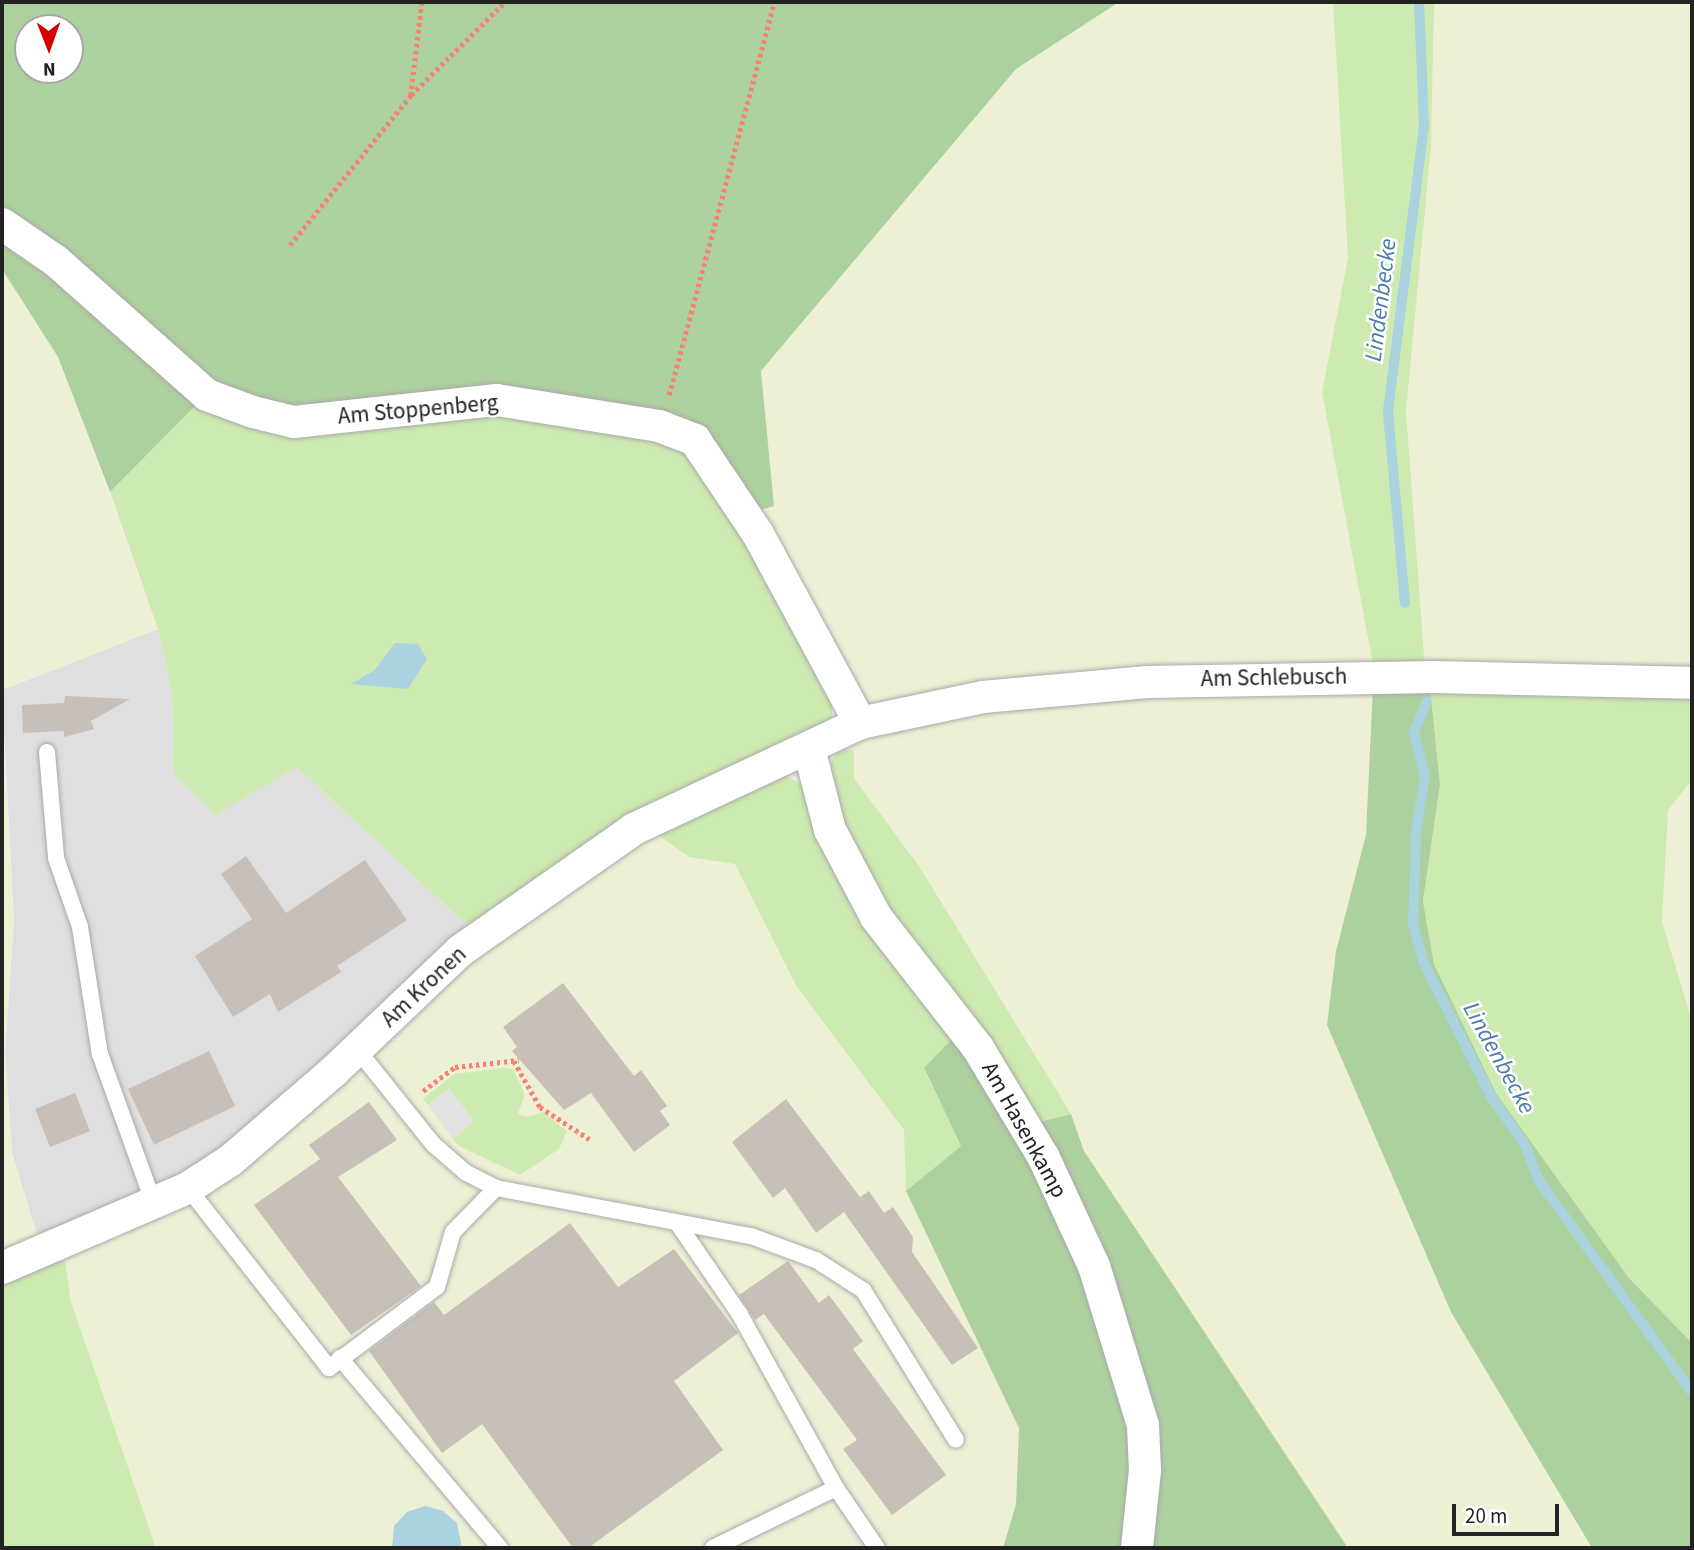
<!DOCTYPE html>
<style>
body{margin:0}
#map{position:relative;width:1694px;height:1550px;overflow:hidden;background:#f2efe9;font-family:"Source Sans 3",sans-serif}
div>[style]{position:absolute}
.residential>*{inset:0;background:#e0dfdf}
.farmland>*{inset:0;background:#eef0d5}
.grass>*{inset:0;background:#cdebb0}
.forest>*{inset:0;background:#add19e}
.parking>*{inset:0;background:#e2e2e2}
.water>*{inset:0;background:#aad3df}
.stream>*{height:10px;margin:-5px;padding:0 5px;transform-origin:5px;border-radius:5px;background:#aad3df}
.building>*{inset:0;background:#c7bfb8}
.path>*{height:4.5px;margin-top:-2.25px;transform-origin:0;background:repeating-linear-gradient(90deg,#fa8072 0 3.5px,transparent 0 7px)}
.roads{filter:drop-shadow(0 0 2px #a9a9a9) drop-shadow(0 0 2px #a9a9a9)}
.service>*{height:16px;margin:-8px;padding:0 8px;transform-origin:8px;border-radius:8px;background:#fff}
.minor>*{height:32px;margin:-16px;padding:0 16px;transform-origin:16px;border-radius:16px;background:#fff}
span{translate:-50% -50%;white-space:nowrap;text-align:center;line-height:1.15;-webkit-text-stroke:5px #fff;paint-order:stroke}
.street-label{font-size:23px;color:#222}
.water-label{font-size:24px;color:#4a7aab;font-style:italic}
.frame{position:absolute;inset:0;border:4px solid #222;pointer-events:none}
.north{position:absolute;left:14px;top:14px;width:70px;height:70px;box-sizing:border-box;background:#fff;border:2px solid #a7a7a7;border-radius:50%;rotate:179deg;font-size:19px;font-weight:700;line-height:28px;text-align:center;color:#222}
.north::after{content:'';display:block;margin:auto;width:24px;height:32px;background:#d40000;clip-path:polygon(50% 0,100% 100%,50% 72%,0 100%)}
.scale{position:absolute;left:1452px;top:1504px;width:107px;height:32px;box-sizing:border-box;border:4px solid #222;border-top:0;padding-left:9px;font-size:21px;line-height:24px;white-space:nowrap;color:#222;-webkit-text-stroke:5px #fff;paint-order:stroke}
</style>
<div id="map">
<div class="residential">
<i style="clip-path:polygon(158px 629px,172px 692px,174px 774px,216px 815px,297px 767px,474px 932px,234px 1142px,155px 1191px,39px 1242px,12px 1153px,5px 1053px,14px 919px,2px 690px)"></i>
</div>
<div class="farmland">
<i style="clip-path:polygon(1119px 2px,1333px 2px,1348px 259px,1322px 392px,1374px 670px,887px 706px,854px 692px,753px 512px,774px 505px,761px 372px,1016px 69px)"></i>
<i style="clip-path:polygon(1434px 2px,1692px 2px,1692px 672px,1425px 669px,1406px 411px,1431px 146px)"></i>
<i style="clip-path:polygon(2px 269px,58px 357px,158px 629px,2px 690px)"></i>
<i style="clip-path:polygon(1373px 685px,1366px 835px,1336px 951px,1327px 1025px,1451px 1312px,1592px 1548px,1348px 1548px,1084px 1151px,1071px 1114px,912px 855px,854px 778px,840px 748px,881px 728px,973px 708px)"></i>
<i style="clip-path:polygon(2px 729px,14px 919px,5px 1053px,12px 1153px,39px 1242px,2px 1255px)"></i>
<i style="clip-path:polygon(1692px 771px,1692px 1021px,1662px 922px,1668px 810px)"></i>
<i style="clip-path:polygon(651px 830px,689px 857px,735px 864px,797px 987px,904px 1130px,906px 1191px,1019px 1428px,1016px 1504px,1002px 1548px,156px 1548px,71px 1302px,65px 1260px,217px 1184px,467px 954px)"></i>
</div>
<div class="grass">
<i style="clip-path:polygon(1333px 2px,1434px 2px,1431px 146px,1406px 411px,1425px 669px,1374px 670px,1322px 392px,1348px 258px)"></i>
<i style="clip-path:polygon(201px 400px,496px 405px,656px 435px,701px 462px,832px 688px,832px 723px,474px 932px,297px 767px,216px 815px,174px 774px,172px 692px,158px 629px,110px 492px)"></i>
<i style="clip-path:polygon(1430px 686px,1692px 693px,1692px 780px,1668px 810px,1662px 922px,1692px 1021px,1692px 1343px,1629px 1278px,1496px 1093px,1434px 964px,1423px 901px,1440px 785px)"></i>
<i style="clip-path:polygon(840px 748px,854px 751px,854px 778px,919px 866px,1071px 1114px,1033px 1123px,898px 935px,854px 855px,830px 781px,831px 762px)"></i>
<i style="clip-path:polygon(775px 770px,805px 786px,952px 1039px,924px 1069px,961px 1146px,906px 1191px,904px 1130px,797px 987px,735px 864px,689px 857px,651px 830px)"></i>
<i style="clip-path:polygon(503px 1068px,513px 1069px,525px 1095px,518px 1113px,527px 1117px,543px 1112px,567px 1131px,559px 1149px,520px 1175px,459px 1146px,453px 1139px,473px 1121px,449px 1089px,428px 1105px,423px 1099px,454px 1074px)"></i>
<i style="clip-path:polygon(65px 1260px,71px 1302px,156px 1548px,2px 1548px,2px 1282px)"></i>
</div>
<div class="forest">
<i style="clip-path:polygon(evenodd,2px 2px,1119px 2px,1016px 69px,761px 371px,774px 506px,753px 512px,712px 441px,633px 410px,292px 415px,209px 388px,2px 218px,2px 2px,28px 28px,70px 28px,70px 70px,28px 70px,28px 28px)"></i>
<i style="clip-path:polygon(2px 229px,201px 400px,110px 492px,58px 357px,2px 269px)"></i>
<i style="clip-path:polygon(1373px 685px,1430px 686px,1440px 785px,1423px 901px,1434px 964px,1496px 1093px,1629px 1278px,1692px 1343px,1692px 1548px,1592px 1548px,1451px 1312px,1327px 1025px,1336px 951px,1366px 835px)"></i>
<i style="clip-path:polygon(952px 1039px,1015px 1128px,1071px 1114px,1084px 1151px,1348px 1548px,1003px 1548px,1016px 1504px,1019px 1428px,906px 1191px,961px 1146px,924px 1068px)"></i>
</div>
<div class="parking">
<i style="clip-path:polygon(450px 1089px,474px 1121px,453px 1139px,428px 1105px)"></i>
</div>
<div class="water">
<i style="clip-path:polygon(395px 643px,418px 644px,427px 659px,408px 689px,351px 684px,375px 670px)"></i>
<i style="clip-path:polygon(425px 1506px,443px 1511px,457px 1523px,462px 1548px,392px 1548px,394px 1526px,407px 1512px)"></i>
</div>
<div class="stream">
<i style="left:1405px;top:603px;width:193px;rotate:-95.1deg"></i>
<i style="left:1388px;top:411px;width:287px;rotate:-82.8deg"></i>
<i style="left:1424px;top:126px;width:124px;rotate:-92.3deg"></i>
<i style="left:1427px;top:701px;width:35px;rotate:112deg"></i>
<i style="left:1414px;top:733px;width:44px;rotate:75.7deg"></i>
<i style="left:1425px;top:776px;width:57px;rotate:99.1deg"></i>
<i style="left:1416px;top:832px;width:93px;rotate:91.8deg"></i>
<i style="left:1413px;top:925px;width:37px;rotate:74deg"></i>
<i style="left:1423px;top:961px;width:153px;rotate:63.3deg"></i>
<i style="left:1492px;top:1098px;width:57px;rotate:54.9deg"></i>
<i style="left:1525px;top:1145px;width:39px;rotate:69deg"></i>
<i style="left:1539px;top:1181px;width:261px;rotate:54.1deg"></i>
</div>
<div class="building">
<i style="clip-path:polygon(65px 696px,130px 699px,91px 721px,94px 729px,64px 737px,64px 731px,23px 733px,22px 705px,64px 703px)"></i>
<i style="clip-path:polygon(246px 856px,286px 913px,365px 860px,407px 920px,337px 966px,341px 972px,278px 1012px,270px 994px,233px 1017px,195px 956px,252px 919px,221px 874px)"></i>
<i style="clip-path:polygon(563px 983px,634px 1076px,641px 1070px,667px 1106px,660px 1111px,670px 1125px,634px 1152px,591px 1093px,564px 1110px,512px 1051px,517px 1047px,503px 1027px)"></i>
<i style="clip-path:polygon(209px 1051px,235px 1106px,154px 1145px,128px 1089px)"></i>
<i style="clip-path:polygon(75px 1093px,90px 1131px,50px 1147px,35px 1109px)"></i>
<i style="clip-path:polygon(786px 1099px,860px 1197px,869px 1191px,884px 1213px,893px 1207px,913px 1237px,912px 1252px,978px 1348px,952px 1365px,844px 1212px,816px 1233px,785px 1188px,773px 1198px,732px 1142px)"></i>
<i style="clip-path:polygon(369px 1102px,397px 1140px,338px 1177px,421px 1286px,351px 1335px,254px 1205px,320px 1159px,309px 1145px)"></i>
<i style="clip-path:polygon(570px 1223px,618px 1287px,674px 1249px,738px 1333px,674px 1381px,723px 1450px,588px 1548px,573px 1548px,482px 1424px,442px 1453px,369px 1351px,434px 1302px,444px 1315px)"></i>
<i style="clip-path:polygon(788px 1261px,819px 1303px,829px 1295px,863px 1341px,853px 1349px,946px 1475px,892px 1515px,843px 1449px,857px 1440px,764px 1314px,755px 1320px,739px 1295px)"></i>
</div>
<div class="path">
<i style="left:422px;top:2px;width:94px;rotate:96.7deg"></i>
<i style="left:411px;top:95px;width:132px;rotate:-44.7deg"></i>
<i style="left:290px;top:245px;width:193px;rotate:-51.1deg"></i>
<i style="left:669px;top:395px;width:407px;rotate:-75deg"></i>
<i style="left:514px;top:1061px;width:53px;rotate:60.5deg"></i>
<i style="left:540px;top:1107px;width:59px;rotate:33.1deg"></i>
<i style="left:423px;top:1091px;width:40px;rotate:-37deg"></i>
<i style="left:455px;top:1067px;width:64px;rotate:-6.2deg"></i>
</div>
<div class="roads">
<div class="service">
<i style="left:47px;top:752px;width:106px;rotate:85.1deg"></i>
<i style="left:56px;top:858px;width:73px;rotate:70.8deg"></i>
<i style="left:80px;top:927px;width:129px;rotate:81.1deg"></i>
<i style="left:100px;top:1054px;width:159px;rotate:70.2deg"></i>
<i style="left:188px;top:1188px;width:229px;rotate:51.9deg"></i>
<i style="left:329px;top:1368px;width:135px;rotate:-36.9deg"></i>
<i style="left:437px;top:1287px;width:57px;rotate:-73.8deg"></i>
<i style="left:453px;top:1232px;width:62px;rotate:-45.7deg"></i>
<i style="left:496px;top:1188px;width:35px;rotate:-153deg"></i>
<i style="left:465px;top:1172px;width:43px;rotate:-138.8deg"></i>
<i style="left:433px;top:1144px;width:122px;rotate:-128.7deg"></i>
<i style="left:496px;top:1188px;width:259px;rotate:10.7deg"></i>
<i style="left:751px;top:1236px;width:69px;rotate:20.3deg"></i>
<i style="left:816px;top:1260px;width:56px;rotate:32.6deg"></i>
<i style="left:863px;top:1290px;width:176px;rotate:58.2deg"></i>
<i style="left:678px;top:1224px;width:108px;rotate:55.6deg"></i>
<i style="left:739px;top:1313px;width:200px;rotate:61deg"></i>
<i style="left:836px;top:1488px;width:137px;rotate:154deg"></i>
<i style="left:340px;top:1358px;width:248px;rotate:49.9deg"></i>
<i style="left:836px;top:1488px;width:73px;rotate:55.7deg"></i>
</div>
<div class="minor">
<i style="left:2px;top:224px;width:65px;rotate:34.4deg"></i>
<i style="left:56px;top:261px;width:202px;rotate:41.6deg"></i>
<i style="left:207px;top:395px;width:49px;rotate:20.3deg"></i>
<i style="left:253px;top:412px;width:42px;rotate:13.7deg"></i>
<i style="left:294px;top:422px;width:204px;rotate:-6.2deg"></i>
<i style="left:497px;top:400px;width:164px;rotate:9.1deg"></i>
<i style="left:659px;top:426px;width:39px;rotate:21deg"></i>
<i style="left:695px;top:440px;width:113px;rotate:56.2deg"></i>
<i style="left:758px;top:534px;width:215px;rotate:61.6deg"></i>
<i style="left:809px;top:749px;width:84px;rotate:75.5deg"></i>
<i style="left:830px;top:830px;width:98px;rotate:62.1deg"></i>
<i style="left:876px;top:917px;width:166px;rotate:52.1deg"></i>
<i style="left:978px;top:1048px;width:128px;rotate:59deg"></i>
<i style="left:1044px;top:1158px;width:119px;rotate:65.2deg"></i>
<i style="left:1094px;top:1266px;width:166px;rotate:72.9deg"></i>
<i style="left:1143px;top:1425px;width:45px;rotate:87.5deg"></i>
<i style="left:1145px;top:1470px;width:78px;rotate:95.9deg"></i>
<i style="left:2px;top:1268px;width:202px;rotate:-23.3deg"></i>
<i style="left:188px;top:1188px;width:51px;rotate:-33.1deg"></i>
<i style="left:231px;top:1160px;width:135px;rotate:-40.8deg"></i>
<i style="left:333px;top:1072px;width:175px;rotate:-43.6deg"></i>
<i style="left:460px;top:951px;width:213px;rotate:-35deg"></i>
<i style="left:634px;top:829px;width:250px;rotate:-25.1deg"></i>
<i style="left:860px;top:723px;width:126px;rotate:-11.9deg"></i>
<i style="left:983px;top:697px;width:165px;rotate:-5.2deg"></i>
<i style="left:1147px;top:682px;width:287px;rotate:-1deg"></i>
<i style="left:1434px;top:677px;width:258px;rotate:1.3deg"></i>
</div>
</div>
<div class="street-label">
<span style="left:418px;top:410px;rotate:-5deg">Am Stoppenberg</span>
<span style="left:1274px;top:678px;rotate:-1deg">Am Schlebusch</span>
<span style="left:424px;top:987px;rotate:-43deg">Am Kronen</span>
<span style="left:1024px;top:1130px;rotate:61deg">Am Hasenkamp</span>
</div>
<div class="water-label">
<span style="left:1381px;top:300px;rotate:-83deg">Lindenbecke</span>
<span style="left:1499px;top:1058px;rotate:61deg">Lindenbecke</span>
</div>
<div class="frame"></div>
<div class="north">N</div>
<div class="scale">20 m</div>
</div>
